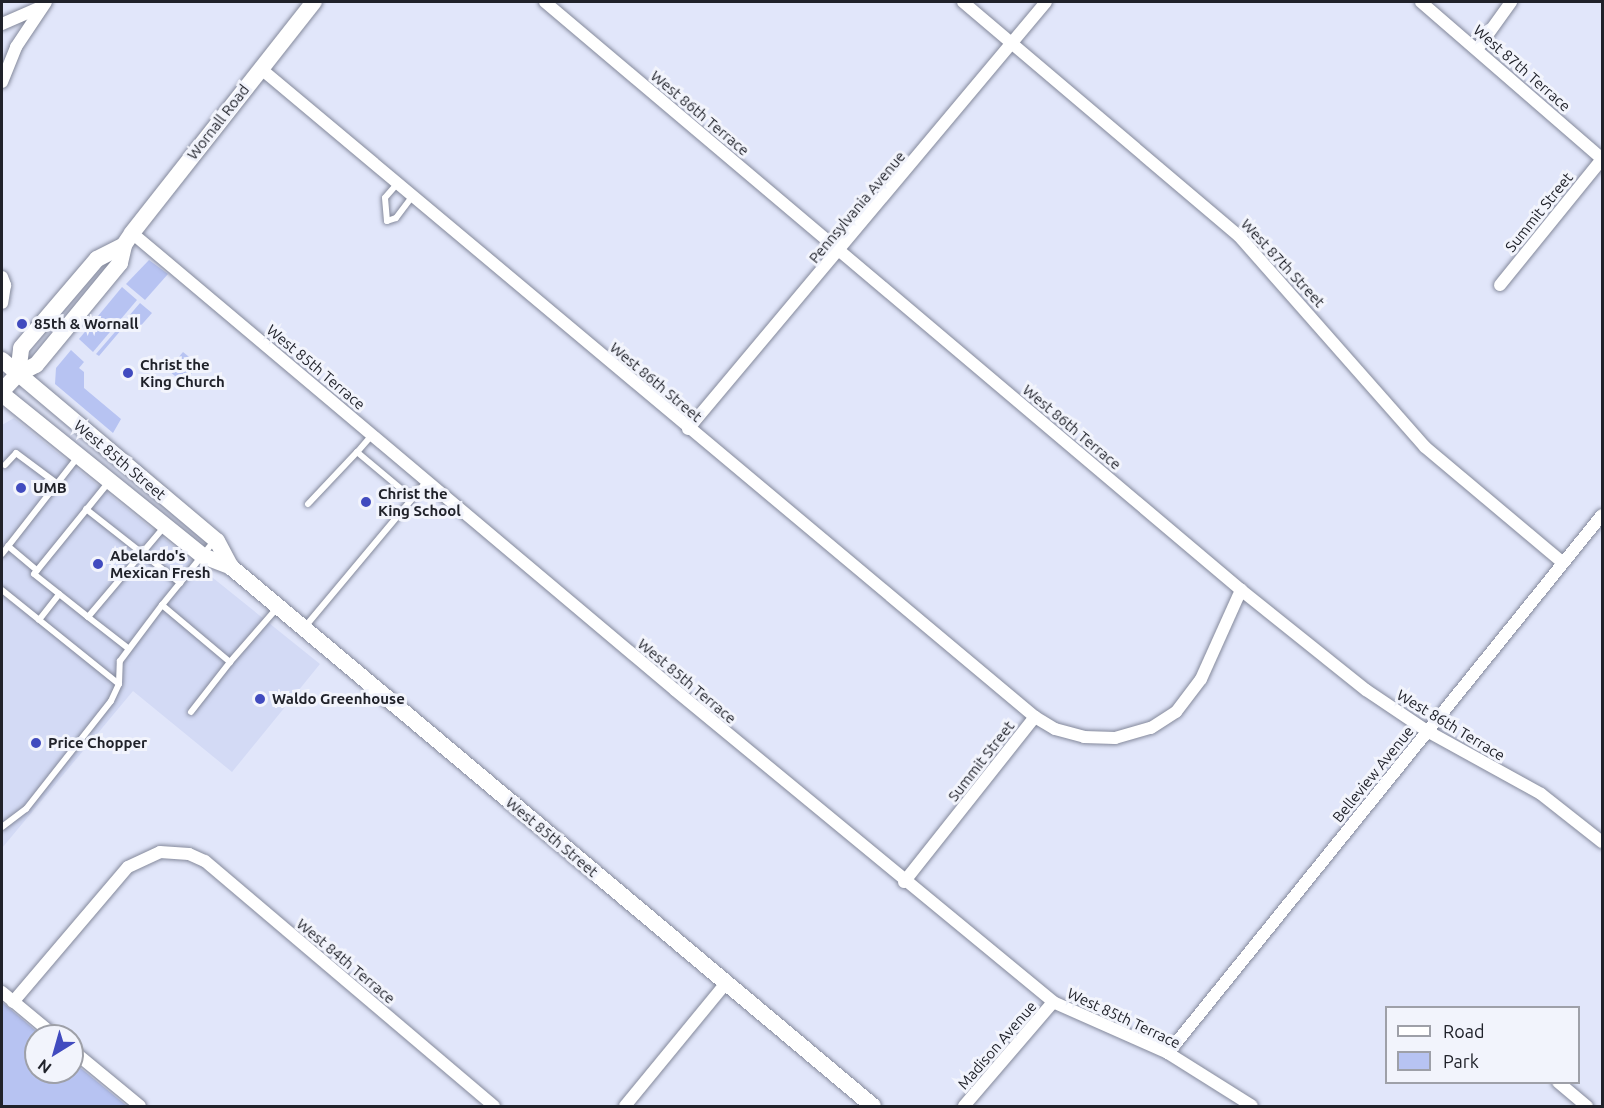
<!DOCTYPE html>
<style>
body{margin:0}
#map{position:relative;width:1604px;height:1108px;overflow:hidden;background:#e1e6fa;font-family:Ubuntu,sans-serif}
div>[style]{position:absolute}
.built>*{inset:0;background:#d3daf5}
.green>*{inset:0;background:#b7c3f2}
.roads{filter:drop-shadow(0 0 2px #84899b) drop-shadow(0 0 2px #84899b)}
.lane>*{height:6px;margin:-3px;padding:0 3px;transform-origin:3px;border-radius:3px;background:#fff}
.street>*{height:12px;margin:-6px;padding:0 6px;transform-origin:6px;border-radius:6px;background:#fff}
.secondary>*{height:16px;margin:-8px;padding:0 8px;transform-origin:8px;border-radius:8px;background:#fff}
.dots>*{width:16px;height:16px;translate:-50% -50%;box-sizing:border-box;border:3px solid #f2f4fc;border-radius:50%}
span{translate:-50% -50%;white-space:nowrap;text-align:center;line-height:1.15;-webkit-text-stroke:6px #f2f4fc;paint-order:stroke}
.street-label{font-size:15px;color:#20222a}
.poi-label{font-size:15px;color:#20222a;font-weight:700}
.left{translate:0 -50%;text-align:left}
.frame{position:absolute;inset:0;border:3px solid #20222a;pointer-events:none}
.legend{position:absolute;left:1385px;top:1006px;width:195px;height:78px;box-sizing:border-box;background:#f2f4fc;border:2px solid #9ea0a8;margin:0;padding:8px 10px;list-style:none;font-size:18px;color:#20222a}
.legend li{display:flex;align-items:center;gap:12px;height:30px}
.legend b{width:30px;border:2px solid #9ea0a8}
.north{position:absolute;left:24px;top:1024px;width:60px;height:60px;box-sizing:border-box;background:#f2f4fc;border:2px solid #9ea0a8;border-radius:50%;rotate:217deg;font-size:16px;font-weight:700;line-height:24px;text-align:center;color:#20222a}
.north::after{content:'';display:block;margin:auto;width:21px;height:27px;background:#414bbf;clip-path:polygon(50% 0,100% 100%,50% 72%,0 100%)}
</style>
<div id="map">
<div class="built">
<i style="clip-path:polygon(14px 418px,320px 664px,232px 772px,133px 691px,2px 848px,2px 425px)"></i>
</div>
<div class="green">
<i style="clip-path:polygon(149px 260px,168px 274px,145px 300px,126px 284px)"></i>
<i style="clip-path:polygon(122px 287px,137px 300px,93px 352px,79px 339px)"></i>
<i style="clip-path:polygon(140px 303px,152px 313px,137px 330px,127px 323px,99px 356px,96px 354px)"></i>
<i style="clip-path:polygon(71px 350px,84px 362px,79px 368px,84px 372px,84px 388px,121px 419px,113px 433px,55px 384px,56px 368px)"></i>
<i style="clip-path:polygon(183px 352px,199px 365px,183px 383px,168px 370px)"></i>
<i style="clip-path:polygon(2px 1002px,42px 1036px,36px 1036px,36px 1072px,72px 1072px,72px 1061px,127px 1106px,2px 1106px)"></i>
</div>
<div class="roads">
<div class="lane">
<i style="left:397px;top:184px;width:18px;rotate:131deg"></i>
<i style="left:385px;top:198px;width:23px;rotate:85deg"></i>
<i style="left:387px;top:221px;width:9px;rotate:-18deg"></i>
<i style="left:396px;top:218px;width:26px;rotate:-53deg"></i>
<i style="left:372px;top:435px;width:23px;rotate:131deg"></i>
<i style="left:357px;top:452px;width:72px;rotate:39.9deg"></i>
<i style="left:5px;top:465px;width:16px;rotate:-47deg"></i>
<i style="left:16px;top:453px;width:54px;rotate:36.7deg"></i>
<i style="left:108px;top:483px;width:117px;rotate:129.1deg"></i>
<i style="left:34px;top:574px;width:69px;rotate:38.5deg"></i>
<i style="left:88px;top:617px;width:118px;rotate:-49.8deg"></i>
<i style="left:308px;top:504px;width:71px;rotate:-46.7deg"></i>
<i style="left:86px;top:509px;width:120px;rotate:38.2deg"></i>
<i style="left:215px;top:540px;width:84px;rotate:129.2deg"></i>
<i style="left:162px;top:605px;width:89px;rotate:40deg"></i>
<i style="left:230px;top:662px;width:73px;rotate:-48.9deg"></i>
<i style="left:8px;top:546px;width:38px;rotate:40deg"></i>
<i style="left:2px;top:554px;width:122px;rotate:-52deg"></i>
<i style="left:2px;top:590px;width:150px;rotate:38.8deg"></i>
<i style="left:88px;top:617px;width:51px;rotate:37.8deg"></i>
<i style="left:39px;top:620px;width:33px;rotate:-52deg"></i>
<i style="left:304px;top:628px;width:192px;rotate:-50.1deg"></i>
<i style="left:191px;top:712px;width:63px;rotate:-52deg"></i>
<i style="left:2px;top:827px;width:30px;rotate:-37deg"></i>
<i style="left:26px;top:809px;width:137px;rotate:-51.8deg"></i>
<i style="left:111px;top:701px;width:19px;rotate:-65deg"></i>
<i style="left:119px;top:684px;width:23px;rotate:-88deg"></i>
<i style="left:120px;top:661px;width:70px;rotate:-53.1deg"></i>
</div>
<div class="street">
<i style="left:545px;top:2px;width:911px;rotate:40.19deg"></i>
<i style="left:1241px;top:590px;width:160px;rotate:38.7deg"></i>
<i style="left:1366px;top:690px;width:73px;rotate:33.9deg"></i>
<i style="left:1427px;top:731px;width:130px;rotate:28.9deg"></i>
<i style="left:1541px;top:794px;width:78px;rotate:38.2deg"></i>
<i style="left:963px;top:2px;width:362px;rotate:40.3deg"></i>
<i style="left:1239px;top:236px;width:281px;rotate:48.6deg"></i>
<i style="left:1425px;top:447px;width:180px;rotate:40deg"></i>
<i style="left:1421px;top:2px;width:240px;rotate:40.9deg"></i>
<i style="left:2px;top:24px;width:40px;rotate:-23.4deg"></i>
<i style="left:1478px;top:48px;width:57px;rotate:-54.3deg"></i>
<i style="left:260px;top:68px;width:1011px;rotate:39.94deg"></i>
<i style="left:1035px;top:717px;width:23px;rotate:31deg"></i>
<i style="left:1055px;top:729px;width:30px;rotate:15deg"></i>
<i style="left:1084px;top:737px;width:31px;rotate:2deg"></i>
<i style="left:1115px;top:738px;width:37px;rotate:-16deg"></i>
<i style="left:1151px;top:728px;width:30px;rotate:-33deg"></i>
<i style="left:1176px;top:712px;width:41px;rotate:-52.9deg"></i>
<i style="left:1201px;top:679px;width:98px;rotate:-65.8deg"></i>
<i style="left:2px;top:82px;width:38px;rotate:-68deg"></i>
<i style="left:16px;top:47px;width:54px;rotate:-56.3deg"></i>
<i style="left:132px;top:233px;width:710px;rotate:40.08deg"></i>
<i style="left:675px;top:690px;width:490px;rotate:39.5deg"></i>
<i style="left:1053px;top:1002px;width:126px;rotate:23.9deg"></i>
<i style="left:1168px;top:1053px;width:99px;rotate:32.2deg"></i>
<i style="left:2px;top:277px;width:9px;rotate:69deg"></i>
<i style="left:5px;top:285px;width:18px;rotate:99deg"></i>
<i style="left:1500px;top:285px;width:162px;rotate:-51deg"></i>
<i style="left:688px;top:429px;width:557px;rotate:-50.02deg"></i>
<i style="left:904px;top:882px;width:211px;rotate:-51.6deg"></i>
<i style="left:2px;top:992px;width:69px;rotate:39.7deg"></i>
<i style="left:13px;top:1002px;width:177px;rotate:-49.6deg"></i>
<i style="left:128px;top:867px;width:35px;rotate:-25deg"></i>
<i style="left:160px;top:852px;width:29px;rotate:4deg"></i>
<i style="left:189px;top:854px;width:17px;rotate:24deg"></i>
<i style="left:205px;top:861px;width:379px;rotate:40.3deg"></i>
<i style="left:72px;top:1050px;width:88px;rotate:39.5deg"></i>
<i style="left:1168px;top:1053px;width:691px;rotate:-51.11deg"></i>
<i style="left:1558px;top:1082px;width:38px;rotate:40deg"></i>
<i style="left:625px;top:1106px;width:159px;rotate:-50.6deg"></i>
<i style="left:964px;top:1106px;width:137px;rotate:-49.4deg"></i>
</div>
<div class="secondary">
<i style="left:2px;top:360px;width:281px;rotate:40.1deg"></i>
<i style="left:217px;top:541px;width:30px;rotate:62deg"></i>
<i style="left:18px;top:374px;width:26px;rotate:-83deg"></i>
<i style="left:21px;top:348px;width:117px;rotate:-49.5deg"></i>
<i style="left:97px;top:259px;width:30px;rotate:-27deg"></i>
<i style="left:2px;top:391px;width:23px;rotate:-47deg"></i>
<i style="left:18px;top:374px;width:20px;rotate:-27deg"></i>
<i style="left:36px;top:365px;width:132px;rotate:-50.5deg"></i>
<i style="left:120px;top:263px;width:18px;rotate:-77deg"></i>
<i style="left:124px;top:245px;width:14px;rotate:-56deg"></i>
<i style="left:132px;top:233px;width:294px;rotate:-51.8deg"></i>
<i style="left:2px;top:394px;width:258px;rotate:38.9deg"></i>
<i style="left:203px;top:556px;width:30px;rotate:21deg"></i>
<i style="left:231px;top:567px;width:838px;rotate:40.02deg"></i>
</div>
</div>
<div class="dots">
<i style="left:22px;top:324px;background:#414bbf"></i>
<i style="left:128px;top:373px;background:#414bbf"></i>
<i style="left:21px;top:488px;background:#414bbf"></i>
<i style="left:366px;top:502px;background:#414bbf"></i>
<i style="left:98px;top:564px;background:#414bbf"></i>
<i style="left:260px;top:699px;background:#414bbf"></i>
<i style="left:36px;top:743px;background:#414bbf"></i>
</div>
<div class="street-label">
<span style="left:1522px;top:68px;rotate:41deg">West 87th Terrace</span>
<span style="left:700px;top:113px;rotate:40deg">West 86th Terrace</span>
<span style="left:218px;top:122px;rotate:-52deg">Wornall Road</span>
<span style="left:857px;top:207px;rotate:-50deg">Pennsylvania Avenue</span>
<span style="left:1539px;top:212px;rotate:-51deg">Summit Street</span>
<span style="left:1283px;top:263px;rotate:47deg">West 87th Street</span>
<span style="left:316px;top:367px;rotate:40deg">West 85th Terrace</span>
<span style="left:656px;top:382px;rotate:40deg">West 86th Street</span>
<span style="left:1072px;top:427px;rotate:40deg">West 86th Terrace</span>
<span style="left:120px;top:460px;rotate:40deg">West 85th Street</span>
<span style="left:687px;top:681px;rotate:40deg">West 85th Terrace</span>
<span style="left:1451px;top:725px;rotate:31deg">West 86th Terrace</span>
<span style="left:981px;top:761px;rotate:-52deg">Summit Street</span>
<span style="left:1373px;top:774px;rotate:-51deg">Belleview Avenue</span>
<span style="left:552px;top:837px;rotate:40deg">West 85th Street</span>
<span style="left:346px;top:961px;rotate:40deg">West 84th Terrace</span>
<span style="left:1124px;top:1018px;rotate:25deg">West 85th Terrace</span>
<span style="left:997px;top:1045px;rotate:-49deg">Madison Avenue</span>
</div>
<div class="poi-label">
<span class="left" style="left:34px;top:324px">85th &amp; Wornall</span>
<span class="left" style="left:140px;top:373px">Christ the<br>King Church</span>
<span class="left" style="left:33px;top:488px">UMB</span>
<span class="left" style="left:378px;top:502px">Christ the<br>King School</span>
<span class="left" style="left:110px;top:564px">Abelardo's<br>Mexican Fresh</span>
<span class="left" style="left:272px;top:699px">Waldo Greenhouse</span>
<span class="left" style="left:48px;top:743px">Price Chopper</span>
</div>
<div class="frame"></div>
<ul class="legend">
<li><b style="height:8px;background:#fff"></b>Road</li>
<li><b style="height:16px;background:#b7c3f2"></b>Park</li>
</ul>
<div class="north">N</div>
</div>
